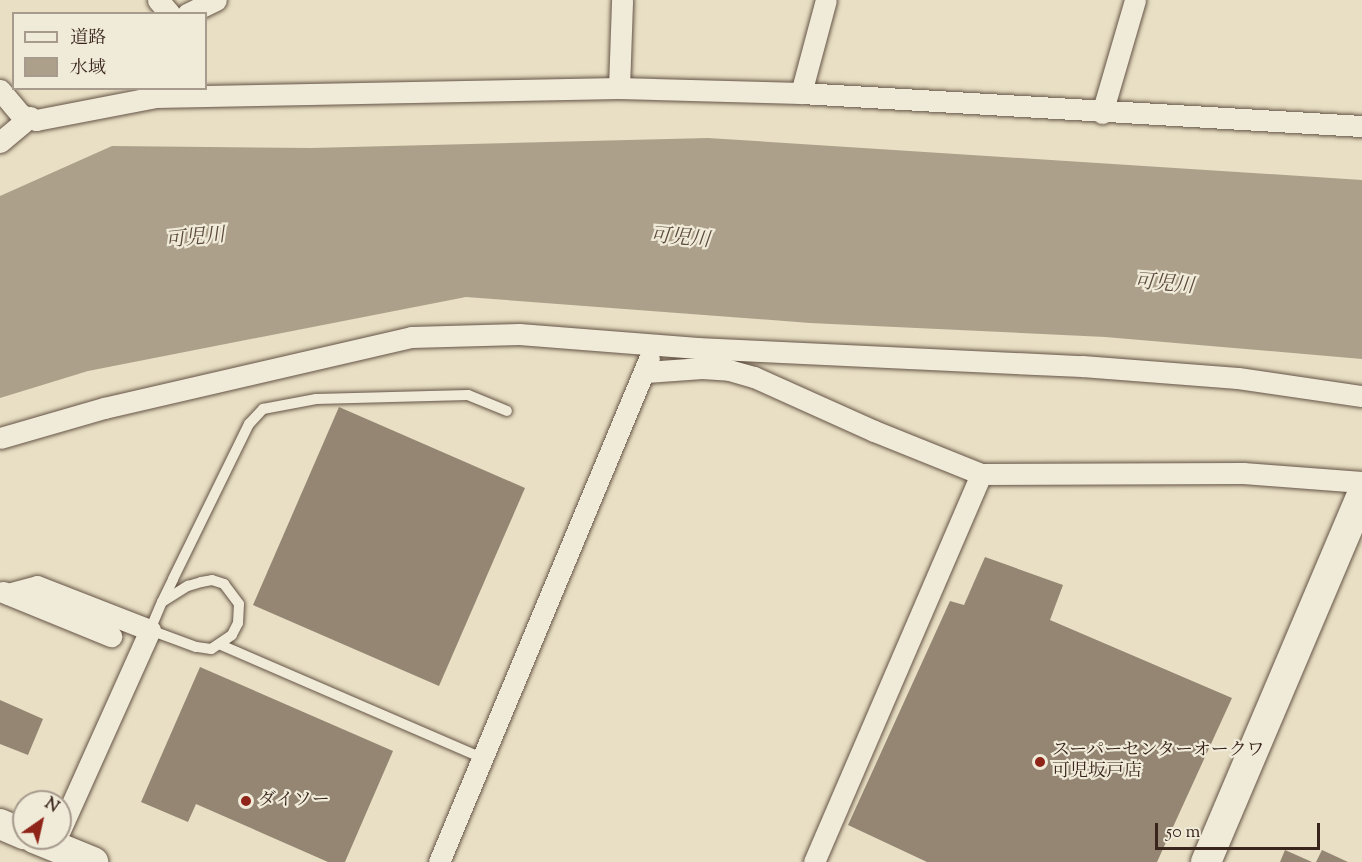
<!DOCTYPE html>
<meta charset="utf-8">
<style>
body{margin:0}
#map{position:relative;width:1362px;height:862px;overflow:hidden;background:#e8dfc4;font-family:"Sorts Mill Goudy","Noto Serif JP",serif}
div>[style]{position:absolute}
.water>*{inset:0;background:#aca08b}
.building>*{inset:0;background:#948673}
.roads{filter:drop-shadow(0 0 2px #655445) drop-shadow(0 0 2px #655445)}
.lane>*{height:10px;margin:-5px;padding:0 5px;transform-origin:5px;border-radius:5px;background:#f0ead9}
.street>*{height:21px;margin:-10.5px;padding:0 10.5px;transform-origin:10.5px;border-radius:10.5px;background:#f0ead9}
.secondary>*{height:30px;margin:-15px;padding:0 15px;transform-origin:15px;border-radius:15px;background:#f0ead9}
.dots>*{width:16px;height:16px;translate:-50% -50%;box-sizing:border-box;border:3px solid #f0ead9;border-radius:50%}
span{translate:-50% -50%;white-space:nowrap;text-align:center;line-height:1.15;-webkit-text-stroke:4.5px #f0ead9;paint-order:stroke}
.poi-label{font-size:18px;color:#39251b}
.left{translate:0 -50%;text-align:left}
.water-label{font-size:20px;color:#5c4a3d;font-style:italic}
.legend{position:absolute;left:12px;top:12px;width:195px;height:78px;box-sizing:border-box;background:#f0ead9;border:2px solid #a79b8d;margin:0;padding:8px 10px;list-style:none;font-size:18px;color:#39251b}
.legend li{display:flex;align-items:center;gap:12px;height:30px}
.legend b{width:30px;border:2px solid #a79b8d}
.north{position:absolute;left:12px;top:790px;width:60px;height:60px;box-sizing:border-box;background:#f0ead9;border:2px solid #a79b8d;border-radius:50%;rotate:34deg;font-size:16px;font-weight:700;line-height:24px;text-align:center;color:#39251b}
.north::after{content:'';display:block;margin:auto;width:21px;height:27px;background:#8f2418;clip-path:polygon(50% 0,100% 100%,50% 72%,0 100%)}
.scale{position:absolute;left:1155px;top:823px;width:165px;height:27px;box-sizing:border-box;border:3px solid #39251b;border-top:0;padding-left:8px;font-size:18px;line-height:21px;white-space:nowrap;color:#39251b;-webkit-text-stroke:4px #f0ead9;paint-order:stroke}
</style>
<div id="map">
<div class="water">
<i style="clip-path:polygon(708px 138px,1362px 180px,1362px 359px,1105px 337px,810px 323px,466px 297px,88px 371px,0 398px,0 196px,112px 146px,311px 148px)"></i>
</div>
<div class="building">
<i style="clip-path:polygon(339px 407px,525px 488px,439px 686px,253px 605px)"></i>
<i style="clip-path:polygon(985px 557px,1063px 585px,1050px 620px,1232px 698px,1157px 862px,927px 862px,848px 825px,950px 601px,964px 605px)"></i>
<i style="clip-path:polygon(200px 667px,393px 751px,345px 862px,328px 862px,196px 804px,188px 822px,141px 802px)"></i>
<i style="clip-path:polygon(0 700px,43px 719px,28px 755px,0 744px)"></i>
<i style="clip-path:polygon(1285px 850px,1312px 862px,1280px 862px)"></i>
<i style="clip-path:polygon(1322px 850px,1348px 862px,1316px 862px)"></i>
</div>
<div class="roads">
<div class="lane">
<i style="left:162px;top:602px;width:31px;rotate:-32deg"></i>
<i style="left:188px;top:586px;width:14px;rotate:-17deg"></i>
<i style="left:201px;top:582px;width:11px;rotate:-10deg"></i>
<i style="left:212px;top:580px;width:13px;rotate:18deg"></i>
<i style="left:224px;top:584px;width:25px;rotate:53deg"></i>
<i style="left:239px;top:604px;width:19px;rotate:93deg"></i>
<i style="left:238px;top:623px;width:13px;rotate:117deg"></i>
<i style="left:232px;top:635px;width:25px;rotate:146deg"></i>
<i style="left:211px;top:649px;width:15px;rotate:-172deg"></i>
<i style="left:196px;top:647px;width:49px;rotate:-159.7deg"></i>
<i style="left:150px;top:630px;width:30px;rotate:-67deg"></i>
<i style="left:162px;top:602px;width:25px;rotate:-64deg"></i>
<i style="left:173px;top:579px;width:173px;rotate:-63.9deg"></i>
<i style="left:249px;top:424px;width:21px;rotate:-47deg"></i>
<i style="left:263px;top:409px;width:54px;rotate:-10.7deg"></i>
<i style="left:316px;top:399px;width:152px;rotate:-1.5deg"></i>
<i style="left:468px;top:395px;width:42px;rotate:22.3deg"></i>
<i style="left:221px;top:645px;width:284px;rotate:23.4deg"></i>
</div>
<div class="street">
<i style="left:158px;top:0;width:18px;rotate:49deg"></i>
<i style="left:187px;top:14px;width:32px;rotate:-26deg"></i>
<i style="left:619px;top:88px;width:88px;rotate:-88deg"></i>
<i style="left:0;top:90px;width:33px;rotate:50deg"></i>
<i style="left:21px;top:115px;width:16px;rotate:18deg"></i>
<i style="left:36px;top:120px;width:121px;rotate:-10.9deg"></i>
<i style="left:155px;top:97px;width:464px;rotate:-1.1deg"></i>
<i style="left:619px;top:88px;width:182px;rotate:1.6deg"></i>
<i style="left:801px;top:93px;width:562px;rotate:3.37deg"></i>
<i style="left:801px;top:93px;width:96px;rotate:-75deg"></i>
<i style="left:1102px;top:113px;width:118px;rotate:-73.7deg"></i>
<i style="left:0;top:142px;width:39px;rotate:-40deg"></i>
<i style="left:646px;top:372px;width:56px;rotate:-4.1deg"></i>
<i style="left:702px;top:368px;width:27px;rotate:4deg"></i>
<i style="left:729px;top:370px;width:26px;rotate:16deg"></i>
<i style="left:754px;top:377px;width:132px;rotate:24.2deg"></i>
<i style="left:874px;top:431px;width:115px;rotate:21.9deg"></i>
<i style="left:981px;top:474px;width:262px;rotate:-0.2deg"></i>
<i style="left:1243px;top:473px;width:119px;rotate:4.3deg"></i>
<i style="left:0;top:438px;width:108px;rotate:-16.1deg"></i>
<i style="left:104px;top:408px;width:315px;rotate:-13deg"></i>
<i style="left:411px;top:337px;width:108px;rotate:-1.6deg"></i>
<i style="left:519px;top:334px;width:179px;rotate:4.5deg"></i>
<i style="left:697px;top:348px;width:385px;rotate:2.7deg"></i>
<i style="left:1082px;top:366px;width:156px;rotate:4.4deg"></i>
<i style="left:1238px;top:378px;width:125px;rotate:8.3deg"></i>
<i style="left:3px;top:592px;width:117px;rotate:22.2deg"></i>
<i style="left:8px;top:594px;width:30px;rotate:-15deg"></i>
<i style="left:37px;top:586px;width:121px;rotate:21.3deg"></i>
<i style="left:150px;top:630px;width:219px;rotate:114.2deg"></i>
<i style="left:439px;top:862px;width:545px;rotate:-67.34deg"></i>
<i style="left:814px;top:862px;width:422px;rotate:-66.7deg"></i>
</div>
<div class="secondary">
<i style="left:0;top:824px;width:26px;rotate:23deg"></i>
<i style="left:34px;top:838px;width:64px;rotate:22.1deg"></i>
<i style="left:1206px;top:862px;width:399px;rotate:-67deg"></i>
</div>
</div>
<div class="dots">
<i style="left:1040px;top:762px;background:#8f2418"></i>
<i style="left:246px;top:801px;background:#8f2418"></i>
</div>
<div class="poi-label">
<span class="left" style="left:1052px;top:762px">スーパーセンターオークワ<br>可児坂戸店</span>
<span class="left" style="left:258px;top:801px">ダイソー</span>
</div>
<div class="water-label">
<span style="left:195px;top:239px;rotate:-6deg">可児川</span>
<span style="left:680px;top:239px;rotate:5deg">可児川</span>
<span style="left:1164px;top:285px;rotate:5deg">可児川</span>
</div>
<ul class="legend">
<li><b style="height:8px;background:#f0ead9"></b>道路</li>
<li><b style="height:16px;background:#aca08b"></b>水域</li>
</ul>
<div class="north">N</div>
<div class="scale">50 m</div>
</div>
